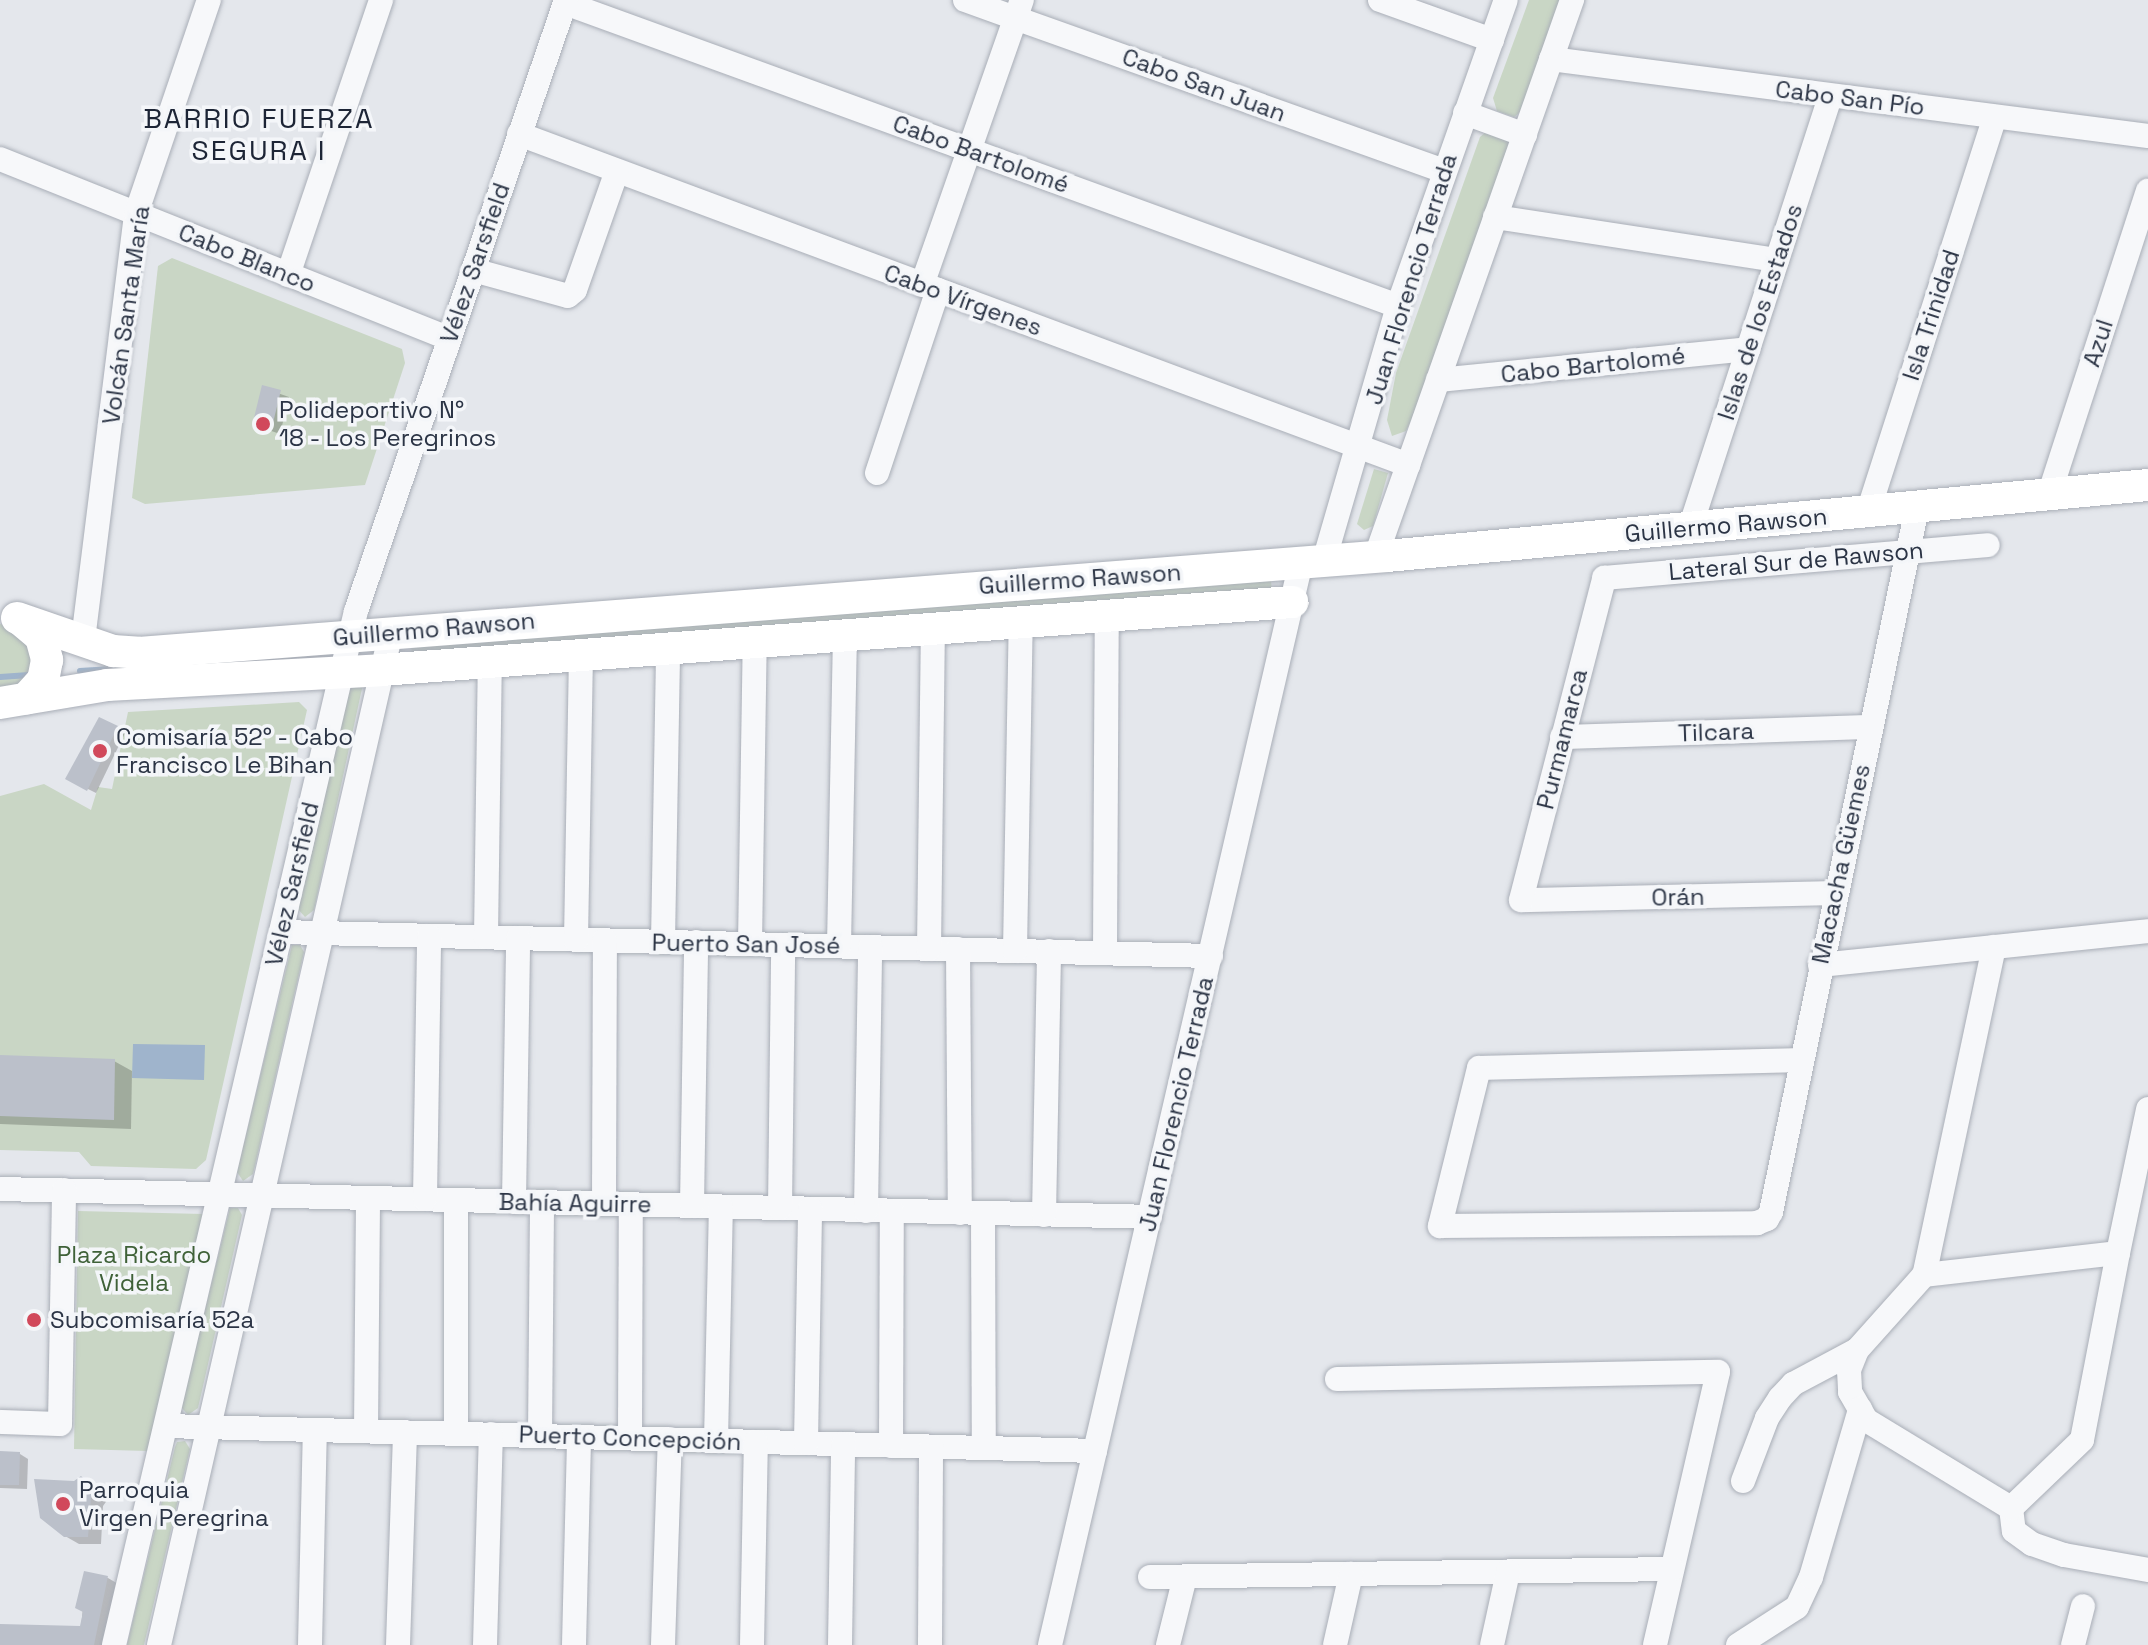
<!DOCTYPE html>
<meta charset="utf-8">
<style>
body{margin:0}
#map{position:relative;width:2148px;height:1645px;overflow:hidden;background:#e4e7ec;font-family:"Space Grotesk",sans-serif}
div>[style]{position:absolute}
.green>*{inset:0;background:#c9d6c5}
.water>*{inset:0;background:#9fb4cc}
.shadow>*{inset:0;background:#0003}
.stream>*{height:6px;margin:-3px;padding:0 3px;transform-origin:3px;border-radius:3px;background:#9fb4cc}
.building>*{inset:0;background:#bbc0ca}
.roads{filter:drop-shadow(0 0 2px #a9aeb7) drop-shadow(0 0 2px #a9aeb7)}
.minor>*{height:24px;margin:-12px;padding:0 12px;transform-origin:12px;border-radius:12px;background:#f7f8fa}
.major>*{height:32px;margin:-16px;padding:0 16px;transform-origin:16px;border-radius:16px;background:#fff}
.dots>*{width:22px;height:22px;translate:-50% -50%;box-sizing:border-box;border:4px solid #f4f6f9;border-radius:50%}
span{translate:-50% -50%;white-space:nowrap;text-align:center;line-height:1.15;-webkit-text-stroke:7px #f4f6f9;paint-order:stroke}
.street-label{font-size:24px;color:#2b3445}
.poi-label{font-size:24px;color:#2b3445}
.left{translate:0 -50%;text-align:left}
.park-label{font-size:24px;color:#3f6138}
.quarter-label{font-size:28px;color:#1d2536;letter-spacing:2px}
</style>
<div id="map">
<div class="green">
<i style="clip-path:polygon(1529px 0,1562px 0,1523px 110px,1514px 117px,1497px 111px,1493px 98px)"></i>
<i style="clip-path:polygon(1487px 131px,1510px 137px,1511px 146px,1411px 421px,1406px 431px,1392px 436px,1387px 420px,1396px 373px,1480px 137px)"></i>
<i style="clip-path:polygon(172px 258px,402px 349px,405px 363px,365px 485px,145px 504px,132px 498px,158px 266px)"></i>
<i style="clip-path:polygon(1374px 469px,1388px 473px,1373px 526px,1364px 530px,1357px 524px)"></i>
<i style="clip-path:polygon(1271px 580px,1272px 594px,412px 656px,411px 642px)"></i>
<i style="clip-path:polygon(0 624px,21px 627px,36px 674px,0 694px)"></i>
<i style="clip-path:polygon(363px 684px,314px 910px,305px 917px,297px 908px,350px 686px)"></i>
<i style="clip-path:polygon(299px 702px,307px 710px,206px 1160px,196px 1169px,91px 1166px,79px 1152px,0 1150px,0 796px,44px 784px,91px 810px,98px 787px,112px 789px,128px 712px)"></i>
<i style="clip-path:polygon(292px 945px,300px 945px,304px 952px,253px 1174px,243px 1181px,237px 1172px)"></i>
<i style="clip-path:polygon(230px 1208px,238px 1208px,242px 1215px,198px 1408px,188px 1415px,181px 1407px)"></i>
<i style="clip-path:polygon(78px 1211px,204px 1214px,148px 1451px,74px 1449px)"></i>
<i style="clip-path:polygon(185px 1441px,190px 1449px,144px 1645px,127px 1645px,175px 1447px,177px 1442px)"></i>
</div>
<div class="water">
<i style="clip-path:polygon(133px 1044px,205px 1045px,204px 1080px,132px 1078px)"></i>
</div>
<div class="shadow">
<i style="clip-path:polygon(263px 388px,289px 397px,280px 434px,254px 425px)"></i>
<i style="clip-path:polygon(100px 719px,125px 733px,96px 793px,68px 779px)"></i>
<i style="clip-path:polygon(0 1057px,114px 1061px,132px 1071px,131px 1129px,0 1124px)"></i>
<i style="clip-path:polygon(0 1453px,20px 1454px,28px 1459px,27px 1489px,0 1488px)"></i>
<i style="clip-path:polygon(82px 1478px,108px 1499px,103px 1506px,101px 1544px,79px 1544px,65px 1536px)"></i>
<i style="clip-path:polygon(86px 1573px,108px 1578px,125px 1588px,113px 1645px,0 1645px,0 1626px,81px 1628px)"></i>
</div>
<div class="stream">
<i style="left:80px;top:671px;width:49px;rotate:-3.5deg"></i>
<i style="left:0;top:677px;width:29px;rotate:-4deg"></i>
</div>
<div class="building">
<i style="clip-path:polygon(262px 385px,281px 390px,271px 431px,252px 426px)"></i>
<i style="clip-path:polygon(99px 717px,118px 726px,87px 791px,65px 779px)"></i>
<i style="clip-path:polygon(0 1055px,115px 1059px,114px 1120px,0 1116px)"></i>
<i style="clip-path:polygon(0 1451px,20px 1452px,19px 1485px,0 1485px)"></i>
<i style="clip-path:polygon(81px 1476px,96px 1491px,91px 1498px,88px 1537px,64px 1537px,40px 1518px,34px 1479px,74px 1481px)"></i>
<i style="clip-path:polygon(84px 1571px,108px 1576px,94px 1645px,0 1645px,0 1624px,80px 1626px,83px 1612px,75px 1608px)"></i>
</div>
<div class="roads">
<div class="minor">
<i style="left:965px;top:0;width:509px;rotate:19.65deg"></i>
<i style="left:1380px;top:0;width:119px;rotate:19.7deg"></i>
<i style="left:565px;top:3px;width:886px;rotate:19.99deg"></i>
<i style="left:1551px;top:59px;width:602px;rotate:7.35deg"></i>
<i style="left:1465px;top:113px;width:64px;rotate:20.1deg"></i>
<i style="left:519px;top:134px;width:949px;rotate:20.42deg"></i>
<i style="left:0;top:159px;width:484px;rotate:21.8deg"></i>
<i style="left:1495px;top:217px;width:285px;rotate:8.7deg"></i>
<i style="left:473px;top:270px;width:98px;rotate:15.3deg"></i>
<i style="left:568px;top:296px;width:9px;rotate:-41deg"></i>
<i style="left:575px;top:290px;width:126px;rotate:-70.6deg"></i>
<i style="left:288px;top:275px;width:290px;rotate:-71.3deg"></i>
<i style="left:922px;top:285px;width:302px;rotate:-70.7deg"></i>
<i style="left:1438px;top:380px;width:312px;rotate:-5.7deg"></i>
<i style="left:877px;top:473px;width:193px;rotate:-71.6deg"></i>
<i style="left:2049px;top:495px;width:320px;rotate:-72deg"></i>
<i style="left:1868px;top:512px;width:415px;rotate:-72.2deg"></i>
<i style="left:1690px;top:528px;width:454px;rotate:-72deg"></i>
<i style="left:1376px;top:556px;width:590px;rotate:-70.58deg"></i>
<i style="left:1324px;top:561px;width:266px;rotate:-73.8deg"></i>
<i style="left:1398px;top:306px;width:324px;rotate:-70.6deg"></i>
<i style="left:83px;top:640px;width:429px;rotate:-82.9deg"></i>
<i style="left:136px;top:214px;width:226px;rotate:-71.2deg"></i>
<i style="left:1562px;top:737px;width:308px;rotate:-1.9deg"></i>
<i style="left:1835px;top:893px;width:314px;rotate:178.7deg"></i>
<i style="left:1521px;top:900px;width:333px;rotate:-75.5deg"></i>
<i style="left:1604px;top:578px;width:385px;rotate:-4.9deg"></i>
<i style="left:281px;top:932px;width:930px;rotate:1.48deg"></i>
<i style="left:486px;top:937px;width:276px;rotate:-89.2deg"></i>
<i style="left:576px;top:940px;width:285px;rotate:-89deg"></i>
<i style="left:663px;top:942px;width:293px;rotate:-89deg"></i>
<i style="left:750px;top:944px;width:302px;rotate:-89.1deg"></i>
<i style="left:839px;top:946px;width:310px;rotate:-88.9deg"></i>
<i style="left:1994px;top:947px;width:335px;rotate:102deg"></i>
<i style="left:1924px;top:1275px;width:195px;rotate:-6.5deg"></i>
<i style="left:2118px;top:1253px;width:147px;rotate:-78.2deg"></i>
<i style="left:929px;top:949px;width:320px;rotate:-89.3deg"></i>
<i style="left:958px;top:949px;width:264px;rotate:89.6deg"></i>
<i style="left:1015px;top:951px;width:329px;rotate:-89deg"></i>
<i style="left:1105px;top:953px;width:337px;rotate:-89.7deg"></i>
<i style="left:1820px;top:965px;width:330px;rotate:-5.9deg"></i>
<i style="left:1802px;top:1060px;width:323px;rotate:178.6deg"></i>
<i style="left:1479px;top:1068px;width:163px;rotate:103.9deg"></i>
<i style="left:1440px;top:1226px;width:317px;rotate:-0.5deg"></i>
<i style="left:1757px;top:1223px;width:11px;rotate:-22deg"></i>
<i style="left:1767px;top:1219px;width:8px;rotate:-60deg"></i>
<i style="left:1771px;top:1212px;width:719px;rotate:-78.28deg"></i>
<i style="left:0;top:1189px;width:1150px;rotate:1.39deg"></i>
<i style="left:425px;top:1199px;width:263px;rotate:-89.1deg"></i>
<i style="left:514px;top:1202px;width:264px;rotate:-89.1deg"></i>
<i style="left:604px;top:1204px;width:264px;rotate:-89.8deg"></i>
<i style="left:692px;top:1206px;width:264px;rotate:-89.1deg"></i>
<i style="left:780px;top:1208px;width:263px;rotate:-89.3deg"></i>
<i style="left:866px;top:1211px;width:264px;rotate:-89.1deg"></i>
<i style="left:983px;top:1213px;width:235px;rotate:89.8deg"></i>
<i style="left:1044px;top:1215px;width:264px;rotate:-88.9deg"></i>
<i style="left:2118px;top:1253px;width:190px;rotate:100.9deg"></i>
<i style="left:2082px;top:1440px;width:98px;rotate:136.2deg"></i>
<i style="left:2011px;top:1508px;width:23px;rotate:83deg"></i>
<i style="left:2014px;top:1531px;width:22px;rotate:36deg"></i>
<i style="left:2032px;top:1544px;width:34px;rotate:19deg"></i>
<i style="left:2064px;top:1555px;width:85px;rotate:10.1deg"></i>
<i style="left:1857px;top:1350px;width:22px;rotate:112deg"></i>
<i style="left:1849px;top:1370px;width:22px;rotate:87deg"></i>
<i style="left:1850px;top:1392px;width:32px;rotate:60deg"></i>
<i style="left:1866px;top:1420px;width:170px;rotate:31.3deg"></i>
<i style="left:1337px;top:1379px;width:381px;rotate:-1.1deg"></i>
<i style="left:1718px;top:1372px;width:280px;rotate:103deg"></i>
<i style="left:0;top:1422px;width:60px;rotate:1.9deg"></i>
<i style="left:60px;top:1424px;width:234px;rotate:-89deg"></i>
<i style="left:166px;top:1426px;width:929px;rotate:1.54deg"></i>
<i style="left:366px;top:1431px;width:233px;rotate:-89.5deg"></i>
<i style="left:456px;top:1434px;width:234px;rotate:-90deg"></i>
<i style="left:540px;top:1436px;width:234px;rotate:-89.5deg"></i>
<i style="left:630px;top:1438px;width:233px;rotate:-89.8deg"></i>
<i style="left:716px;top:1441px;width:234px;rotate:-88.8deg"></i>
<i style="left:806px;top:1443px;width:234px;rotate:-89deg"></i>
<i style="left:891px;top:1446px;width:235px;rotate:-89.8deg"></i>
<i style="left:1743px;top:1481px;width:67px;rotate:-69.1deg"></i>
<i style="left:1767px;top:1418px;width:24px;rotate:-57deg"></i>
<i style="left:1780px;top:1398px;width:19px;rotate:-47deg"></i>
<i style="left:1793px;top:1384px;width:72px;rotate:-28deg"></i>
<i style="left:1857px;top:1350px;width:101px;rotate:-48.2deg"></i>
<i style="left:1150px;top:1577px;width:522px;rotate:-0.88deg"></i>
<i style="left:114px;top:1645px;width:1062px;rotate:-76.83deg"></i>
<i style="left:356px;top:611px;width:646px;rotate:-71.03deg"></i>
<i style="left:159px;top:1645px;width:1039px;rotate:-77.1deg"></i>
<i style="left:310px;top:1645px;width:215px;rotate:-88.7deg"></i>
<i style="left:398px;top:1645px;width:213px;rotate:-88.1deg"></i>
<i style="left:485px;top:1645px;width:211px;rotate:-88.4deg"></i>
<i style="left:574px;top:1645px;width:208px;rotate:-88.6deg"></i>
<i style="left:663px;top:1645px;width:206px;rotate:-88.1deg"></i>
<i style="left:752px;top:1645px;width:203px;rotate:-88.9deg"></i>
<i style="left:840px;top:1645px;width:201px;rotate:-89.1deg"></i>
<i style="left:930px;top:1645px;width:198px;rotate:-89.7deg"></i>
<i style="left:1050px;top:1645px;width:1112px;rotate:-76.95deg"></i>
<i style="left:1168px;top:1645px;width:70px;rotate:-76deg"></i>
<i style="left:1335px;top:1645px;width:73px;rotate:-77.3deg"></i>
<i style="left:1492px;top:1645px;width:75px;rotate:-77.6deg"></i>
<i style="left:1738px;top:1645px;width:70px;rotate:-32.8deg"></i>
<i style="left:1797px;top:1607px;width:33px;rotate:-65deg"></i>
<i style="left:1811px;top:1577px;width:175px;rotate:-73.7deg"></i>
<i style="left:2073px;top:1645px;width:40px;rotate:-75.6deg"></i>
</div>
<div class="major">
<i style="left:17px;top:618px;width:102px;rotate:19deg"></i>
<i style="left:113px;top:651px;width:26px;rotate:4deg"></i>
<i style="left:139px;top:653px;width:1252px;rotate:-4.44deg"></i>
<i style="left:1387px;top:556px;width:764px;rotate:-5.33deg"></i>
<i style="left:21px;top:620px;width:26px;rotate:40deg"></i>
<i style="left:41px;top:637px;width:24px;rotate:75deg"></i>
<i style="left:47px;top:660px;width:20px;rotate:101deg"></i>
<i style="left:43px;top:680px;width:25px;rotate:132deg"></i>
<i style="left:0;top:703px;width:109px;rotate:-9.5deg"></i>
<i style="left:107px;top:685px;width:274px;rotate:-3.1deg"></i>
<i style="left:381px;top:670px;width:914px;rotate:-4.27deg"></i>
</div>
</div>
<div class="dots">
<i style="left:263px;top:424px;background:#d1495b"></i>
<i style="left:100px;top:751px;background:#d1495b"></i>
<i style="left:34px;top:1320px;background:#d1495b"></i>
<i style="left:63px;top:1504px;background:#d1495b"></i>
</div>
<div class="street-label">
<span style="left:1204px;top:85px;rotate:20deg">Cabo San Juan</span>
<span style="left:1850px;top:98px;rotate:7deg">Cabo San Pío</span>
<span style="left:981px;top:154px;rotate:20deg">Cabo Bartolomé</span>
<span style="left:247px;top:258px;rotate:22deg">Cabo Blanco</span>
<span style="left:475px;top:263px;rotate:-71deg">Vélez Sarsfield</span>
<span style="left:1411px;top:279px;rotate:-73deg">Juan Florencio Terrada</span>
<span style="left:963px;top:300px;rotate:20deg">Cabo Vírgenes</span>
<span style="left:1760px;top:312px;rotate:-72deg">Islas de los Estados</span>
<span style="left:126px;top:315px;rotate:-82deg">Volcán Santa María</span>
<span style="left:1931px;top:315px;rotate:-72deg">Isla Trinidad</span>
<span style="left:2098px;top:343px;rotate:-72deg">Azul</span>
<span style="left:1593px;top:365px;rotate:-6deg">Cabo Bartolomé</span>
<span style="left:1726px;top:525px;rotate:-5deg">Guillermo Rawson</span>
<span style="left:1796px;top:561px;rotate:-5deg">Lateral Sur de Rawson</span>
<span style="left:1080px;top:579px;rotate:-4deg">Guillermo Rawson</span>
<span style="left:434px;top:629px;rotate:-5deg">Guillermo Rawson</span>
<span style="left:1716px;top:732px;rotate:-2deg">Tilcara</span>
<span style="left:1562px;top:739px;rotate:-76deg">Purmamarca</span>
<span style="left:1841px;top:864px;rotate:-78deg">Macacha Güemes</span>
<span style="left:292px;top:884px;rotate:-77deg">Vélez Sarsfield</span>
<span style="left:1678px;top:897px;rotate:-1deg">Orán</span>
<span style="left:746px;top:944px;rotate:1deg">Puerto San José</span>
<span style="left:1176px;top:1104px;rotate:-77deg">Juan Florencio Terrada</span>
<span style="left:575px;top:1203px;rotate:1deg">Bahía Aguirre</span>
<span style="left:630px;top:1438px;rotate:2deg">Puerto Concepción</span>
</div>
<div class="poi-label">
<span class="left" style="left:279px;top:424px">Polideportivo N°<br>18 - Los Peregrinos</span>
<span class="left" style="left:116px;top:751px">Comisaría 52° - Cabo<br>Francisco Le Bihan</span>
<span class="left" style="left:50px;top:1320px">Subcomisaría 52a</span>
<span class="left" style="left:79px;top:1504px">Parroquia<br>Virgen Peregrina</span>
</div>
<div class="park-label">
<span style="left:134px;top:1269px">Plaza Ricardo<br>Videla</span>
</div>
<div class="quarter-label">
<span style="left:259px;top:134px">BARRIO FUERZA<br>SEGURA I</span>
</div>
</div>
